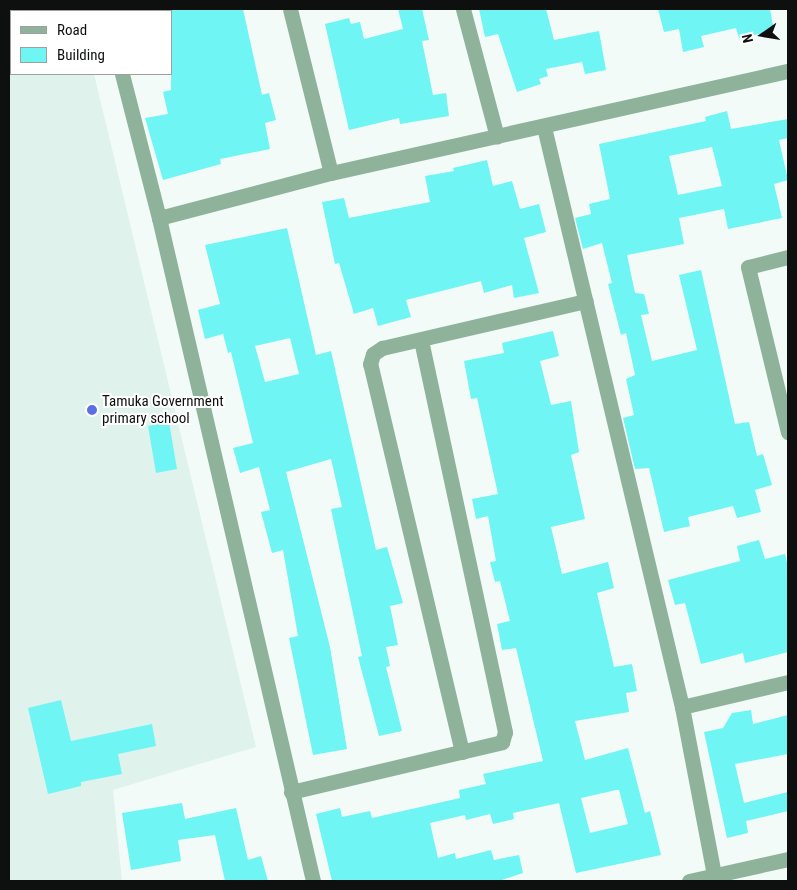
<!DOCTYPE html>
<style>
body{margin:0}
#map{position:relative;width:797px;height:890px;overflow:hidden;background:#f2fbf8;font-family:"Roboto Condensed",sans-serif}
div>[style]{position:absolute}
.built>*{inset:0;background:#e0f2ec}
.building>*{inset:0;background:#6ff5f4}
.minor>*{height:15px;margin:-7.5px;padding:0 7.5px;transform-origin:7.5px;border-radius:7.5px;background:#8eb29a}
.dots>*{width:14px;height:14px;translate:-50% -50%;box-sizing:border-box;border:2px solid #fff;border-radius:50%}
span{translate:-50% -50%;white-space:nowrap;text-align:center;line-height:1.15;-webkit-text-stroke:4px #fff;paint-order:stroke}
.poi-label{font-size:15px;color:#0d100f}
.left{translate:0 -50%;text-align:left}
.frame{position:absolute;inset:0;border:10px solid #0d100f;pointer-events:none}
.legend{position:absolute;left:10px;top:10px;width:162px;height:65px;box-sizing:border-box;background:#fff;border:1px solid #9e9f9f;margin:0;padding:6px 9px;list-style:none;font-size:15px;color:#0d100f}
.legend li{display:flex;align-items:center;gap:10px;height:25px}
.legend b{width:25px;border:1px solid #9e9f9f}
.north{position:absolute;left:737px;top:10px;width:50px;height:50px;-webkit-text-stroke:4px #fff;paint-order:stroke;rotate:257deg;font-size:14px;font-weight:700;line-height:20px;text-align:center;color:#0d100f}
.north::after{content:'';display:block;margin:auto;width:18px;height:22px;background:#0d100f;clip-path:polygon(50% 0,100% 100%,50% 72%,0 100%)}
</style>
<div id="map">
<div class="built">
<i style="clip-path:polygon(9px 9px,21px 11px,11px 11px,11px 74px,94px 74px,256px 747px,113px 790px,122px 881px,9px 881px)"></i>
</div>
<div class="building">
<i style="clip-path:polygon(171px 9px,243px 9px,262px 95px,269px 93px,276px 120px,265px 123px,270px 149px,220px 159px,221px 164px,163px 180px,145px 118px,168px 114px,163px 92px,171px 90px)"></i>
<i style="clip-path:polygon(398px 9px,422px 9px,429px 40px,422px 41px,433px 95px,446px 93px,449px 116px,400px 124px,399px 118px,349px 130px,325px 24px,349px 18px,351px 24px,360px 22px,364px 39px,403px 29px)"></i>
<i style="clip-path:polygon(479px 9px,546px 9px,554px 40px,599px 31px,606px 70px,585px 74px,582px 62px,546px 69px,548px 76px,539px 79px,541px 84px,517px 92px,498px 34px,485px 37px)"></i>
<i style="clip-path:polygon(658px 9px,770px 9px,774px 31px,739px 38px,736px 28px,701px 36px,704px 47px,683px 52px,679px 29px,664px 32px)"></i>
<i style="clip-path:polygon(evenodd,727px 111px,731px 129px,788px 119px,788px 138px,779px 140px,788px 180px,774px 184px,782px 218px,728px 229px,724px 209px,679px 218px,684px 244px,627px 255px,635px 293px,644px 294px,649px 314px,641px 315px,652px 361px,697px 350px,679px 275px,701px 270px,735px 424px,749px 422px,757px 456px,763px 454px,772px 485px,755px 490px,761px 512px,737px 518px,733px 506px,688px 517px,690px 526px,664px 532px,649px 468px,635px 469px,623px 418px,634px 415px,626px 379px,635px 375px,626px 333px,621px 335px,608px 284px,612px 283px,602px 243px,583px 249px,575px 218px,591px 214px,589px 204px,610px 199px,599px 144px,706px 121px,705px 117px,727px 111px,712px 147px,722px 186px,678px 195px,669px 156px,712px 147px)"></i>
<i style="clip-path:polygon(487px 160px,493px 186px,512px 181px,520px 209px,539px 204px,546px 232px,524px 238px,539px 293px,514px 298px,512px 285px,484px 293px,481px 281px,406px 300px,411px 317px,378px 326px,373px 308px,354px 314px,339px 263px,335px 264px,322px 202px,344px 198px,349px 218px,430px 202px,425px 176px,454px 171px,453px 168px)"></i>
<i style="clip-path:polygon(evenodd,287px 228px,316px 355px,331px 351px,376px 550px,387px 547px,403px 603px,390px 606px,398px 645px,386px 647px,390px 666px,386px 667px,402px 731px,379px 736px,358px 657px,362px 656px,331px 509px,342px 507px,331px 459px,286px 472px,330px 647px,347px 749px,313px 755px,289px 638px,298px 636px,283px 550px,272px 553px,261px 512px,270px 510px,259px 467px,240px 473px,233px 448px,253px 443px,231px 352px,228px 353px,223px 334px,205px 339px,198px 310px,220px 304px,205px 245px,287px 228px,290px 338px,299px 374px,265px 382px,255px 346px,290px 338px)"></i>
<i style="clip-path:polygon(evenodd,553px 331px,559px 356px,540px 361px,551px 405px,571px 401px,579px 452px,571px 455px,585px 519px,551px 527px,562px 574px,608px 562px,614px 588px,597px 593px,614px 667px,632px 664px,637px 691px,626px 693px,629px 712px,575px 721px,585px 760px,628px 748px,645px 813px,650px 811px,661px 855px,576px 873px,559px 803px,513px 813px,514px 819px,493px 824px,490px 814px,466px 820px,465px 815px,430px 823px,438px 858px,455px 853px,456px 859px,491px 850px,494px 860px,519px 855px,523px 873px,499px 881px,332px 881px,316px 814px,340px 808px,342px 817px,370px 811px,372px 818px,460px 798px,459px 790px,486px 784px,483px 774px,543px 761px,516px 648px,502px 650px,497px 624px,510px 621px,500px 581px,495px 582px,490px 562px,496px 561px,488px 516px,476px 519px,472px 499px,498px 494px,477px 398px,471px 399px,464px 361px,504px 353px,502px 343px,553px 331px,616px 790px,619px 790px,628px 824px,590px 833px,581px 798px,616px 790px)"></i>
<i style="clip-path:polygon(169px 422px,177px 469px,156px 473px,148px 426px)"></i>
<i style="clip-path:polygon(759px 540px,765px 559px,785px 554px,788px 567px,788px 652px,745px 663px,743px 653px,701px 664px,685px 603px,675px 605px,668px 580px,740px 561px,737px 546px)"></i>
<i style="clip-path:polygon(61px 700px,71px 741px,152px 724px,156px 746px,118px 754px,122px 774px,81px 782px,81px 786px,48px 794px,28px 708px)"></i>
<i style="clip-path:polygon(751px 710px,753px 724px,788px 715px,788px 754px,735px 764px,744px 803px,788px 792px,788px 811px,746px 821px,748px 833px,727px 838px,704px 732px,723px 728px,732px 713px)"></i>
<i style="clip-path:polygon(182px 803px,185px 819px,236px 808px,248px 860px,261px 856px,268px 881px,225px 881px,215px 835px,178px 840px,181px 861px,131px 870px,122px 813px)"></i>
</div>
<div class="minor">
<i style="left:80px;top:9px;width:4px;rotate:34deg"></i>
<i style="left:290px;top:9px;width:169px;rotate:76deg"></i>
<i style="left:463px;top:9px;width:132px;rotate:75.1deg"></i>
<i style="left:122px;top:74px;width:149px;rotate:75.6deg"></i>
<i style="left:159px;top:218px;width:681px;rotate:76.92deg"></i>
<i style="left:544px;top:127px;width:596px;rotate:76.62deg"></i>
<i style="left:682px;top:707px;width:171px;rotate:79.2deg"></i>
<i style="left:159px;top:218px;width:178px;rotate:-14.7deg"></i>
<i style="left:331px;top:173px;width:468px;rotate:-12.6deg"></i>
<i style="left:788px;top:257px;width:41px;rotate:166deg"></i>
<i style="left:748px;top:267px;width:170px;rotate:76.4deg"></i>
<i style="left:682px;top:707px;width:109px;rotate:-13.3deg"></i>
<i style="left:462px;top:752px;width:399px;rotate:-103.3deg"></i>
<i style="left:370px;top:364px;width:10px;rotate:-73deg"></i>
<i style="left:373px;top:354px;width:11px;rotate:-34deg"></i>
<i style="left:382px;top:348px;width:209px;rotate:-13deg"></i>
<i style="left:291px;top:792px;width:217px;rotate:-13.3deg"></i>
<i style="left:502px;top:742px;width:10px;rotate:-73deg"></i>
<i style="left:505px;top:732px;width:401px;rotate:-102.1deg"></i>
<i style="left:689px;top:881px;width:101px;rotate:-12.5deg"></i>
</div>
<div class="dots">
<i style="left:92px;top:410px;background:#5c6ee5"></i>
</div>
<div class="poi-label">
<span class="left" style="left:102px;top:410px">Tamuka Government<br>primary school</span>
</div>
<div class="frame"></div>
<ul class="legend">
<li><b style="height:6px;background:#8eb29a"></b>Road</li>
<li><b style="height:14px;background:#6ff5f4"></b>Building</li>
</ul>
<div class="north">N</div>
</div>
